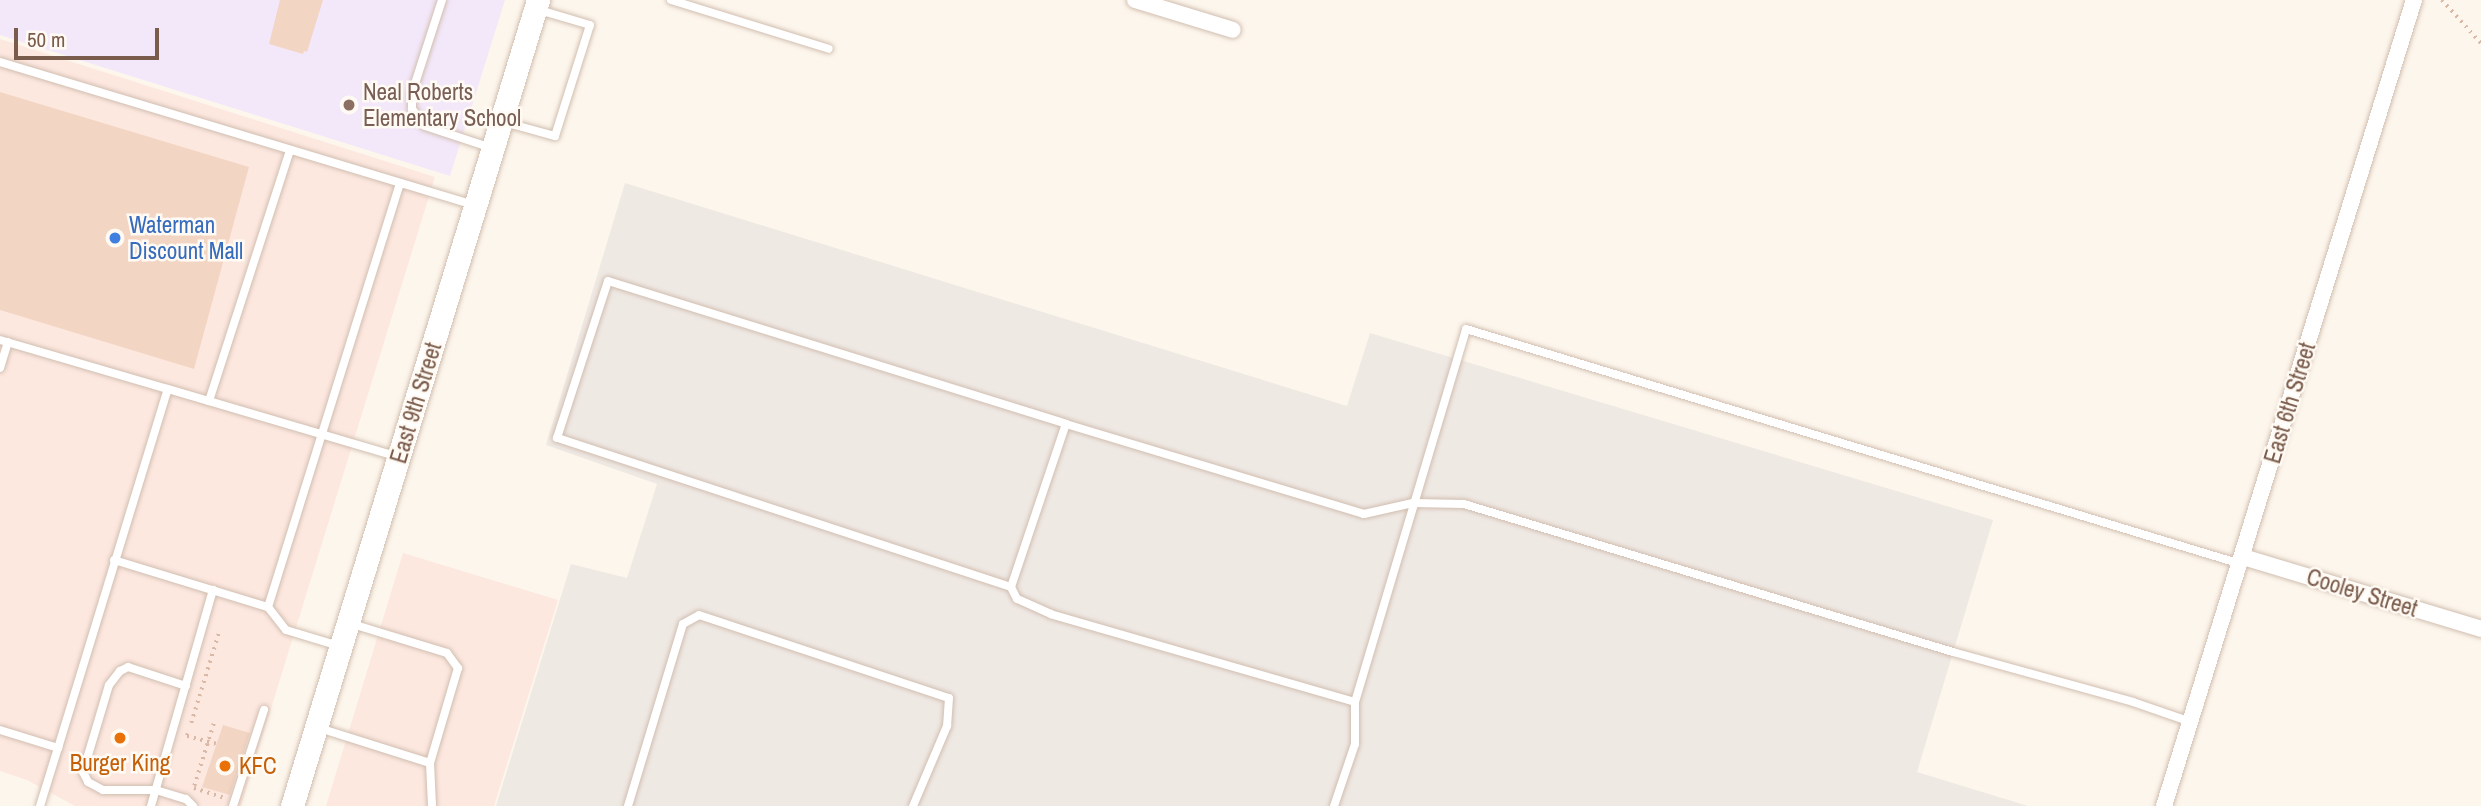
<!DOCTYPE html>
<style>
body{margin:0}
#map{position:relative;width:2481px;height:806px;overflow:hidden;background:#fdf6ec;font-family:"Archivo Narrow",sans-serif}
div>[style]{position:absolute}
.commercial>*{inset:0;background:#fde8e0}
.industrial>*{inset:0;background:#efe9e4}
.education>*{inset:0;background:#f3e8fa}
.building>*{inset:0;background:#f3d5c3}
.path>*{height:3.5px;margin-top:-1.75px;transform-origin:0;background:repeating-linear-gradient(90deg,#d9b8a5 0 2px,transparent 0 7px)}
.roads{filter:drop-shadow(0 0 2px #d1beb0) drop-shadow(0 0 2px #d1beb0)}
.lane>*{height:8px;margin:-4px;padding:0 4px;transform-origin:4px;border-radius:4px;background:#fff}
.street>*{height:16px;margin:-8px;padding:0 8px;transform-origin:8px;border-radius:8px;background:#fff}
.secondary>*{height:23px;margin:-11.5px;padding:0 11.5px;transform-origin:11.5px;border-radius:11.5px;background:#fff}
.dots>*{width:19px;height:19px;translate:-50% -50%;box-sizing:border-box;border:4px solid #fffaf3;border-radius:50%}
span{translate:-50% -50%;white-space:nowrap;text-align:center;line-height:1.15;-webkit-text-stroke:5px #fffaf3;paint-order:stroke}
.education-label{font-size:23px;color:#785e54}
.left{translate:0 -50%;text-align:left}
.shop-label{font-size:23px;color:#366cbe}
.street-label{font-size:23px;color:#7a5c4d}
.food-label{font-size:23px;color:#c56008}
.scale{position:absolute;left:14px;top:28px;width:145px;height:32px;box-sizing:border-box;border:4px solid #7a5c4d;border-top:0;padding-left:9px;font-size:21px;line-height:24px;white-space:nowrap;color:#7a5c4d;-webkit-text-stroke:5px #fffaf3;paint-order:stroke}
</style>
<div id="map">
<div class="commercial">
<i style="clip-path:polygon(0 39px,435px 177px,241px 806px,75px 806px,27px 780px,0 771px)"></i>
<i style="clip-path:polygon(403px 553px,558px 600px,494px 806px,326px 806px)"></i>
</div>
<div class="industrial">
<i style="clip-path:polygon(625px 183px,1347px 406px,1370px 333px,1993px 520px,1917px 772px,2028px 806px,496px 806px,571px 564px,627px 578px,657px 484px,546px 445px)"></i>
</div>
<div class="education">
<i style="clip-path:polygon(0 0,505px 0,450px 176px,0 35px)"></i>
</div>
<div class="building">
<i style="clip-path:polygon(280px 0,323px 0,307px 52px,304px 51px,303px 54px,269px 44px)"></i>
<i style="clip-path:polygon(0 92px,249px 167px,194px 369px,0 310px)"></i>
<i style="clip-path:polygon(223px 725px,250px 733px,230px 795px,202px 787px)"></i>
</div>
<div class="path">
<i style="left:2442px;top:0;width:58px;rotate:47.8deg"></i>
<i style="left:191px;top:723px;width:95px;rotate:-72.9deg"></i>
<i style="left:214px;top:724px;width:67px;rotate:107.4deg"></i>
<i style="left:194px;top:788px;width:32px;rotate:18deg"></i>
<i style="left:188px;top:734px;width:2px;rotate:117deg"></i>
<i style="left:187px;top:736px;width:30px;rotate:15deg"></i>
</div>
<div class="roads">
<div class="lane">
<i style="left:442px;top:0;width:98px;rotate:107.9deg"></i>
<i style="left:412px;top:93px;width:16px;rotate:90deg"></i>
<i style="left:412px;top:109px;width:21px;rotate:53deg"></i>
<i style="left:425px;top:126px;width:67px;rotate:18.2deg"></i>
<i style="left:671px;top:0;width:165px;rotate:17.2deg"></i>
<i style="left:0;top:62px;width:494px;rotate:16.8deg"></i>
<i style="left:504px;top:122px;width:53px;rotate:15.4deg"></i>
<i style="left:555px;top:136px;width:116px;rotate:-72.5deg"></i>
<i style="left:590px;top:25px;width:56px;rotate:-163.5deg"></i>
<i style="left:0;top:340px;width:175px;rotate:16.3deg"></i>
<i style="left:0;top:368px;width:27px;rotate:-73deg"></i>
<i style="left:209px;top:401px;width:264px;rotate:-72.1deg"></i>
<i style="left:114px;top:560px;width:161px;rotate:17deg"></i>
<i style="left:268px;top:607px;width:29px;rotate:52deg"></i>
<i style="left:286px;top:630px;width:55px;rotate:16.8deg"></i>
<i style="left:1011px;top:587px;width:478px;rotate:-161.8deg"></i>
<i style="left:557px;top:438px;width:165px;rotate:-72deg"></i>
<i style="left:608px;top:281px;width:480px;rotate:17.3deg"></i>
<i style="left:268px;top:607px;width:444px;rotate:-72.7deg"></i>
<i style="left:349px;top:623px;width:102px;rotate:17deg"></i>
<i style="left:447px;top:653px;width:19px;rotate:54deg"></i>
<i style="left:458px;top:668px;width:99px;rotate:106.4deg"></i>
<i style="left:430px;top:763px;width:43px;rotate:87.3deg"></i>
<i style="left:186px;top:686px;width:61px;rotate:-161.9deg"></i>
<i style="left:128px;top:667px;width:9px;rotate:153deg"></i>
<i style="left:120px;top:671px;width:18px;rotate:128deg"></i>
<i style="left:109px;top:685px;width:91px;rotate:106.6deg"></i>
<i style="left:83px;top:772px;width:11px;rotate:63deg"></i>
<i style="left:88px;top:782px;width:17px;rotate:28deg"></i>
<i style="left:103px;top:790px;width:53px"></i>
<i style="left:156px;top:790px;width:31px;rotate:17deg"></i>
<i style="left:186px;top:799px;width:10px;rotate:45deg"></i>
<i style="left:1355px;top:702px;width:316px;rotate:-163.9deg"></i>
<i style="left:1051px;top:614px;width:37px;rotate:-156deg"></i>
<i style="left:1017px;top:599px;width:13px;rotate:-117deg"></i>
<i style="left:1011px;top:587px;width:172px;rotate:-71.4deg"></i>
<i style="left:1066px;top:424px;width:311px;rotate:16.8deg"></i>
<i style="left:1364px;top:514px;width:50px;rotate:-12.7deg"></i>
<i style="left:1413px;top:503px;width:51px;rotate:1.1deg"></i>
<i style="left:1464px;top:504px;width:511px;rotate:16.84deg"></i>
<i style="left:1953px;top:652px;width:187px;rotate:15.5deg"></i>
<i style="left:2133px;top:702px;width:61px;rotate:19deg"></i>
<i style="left:319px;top:728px;width:116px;rotate:17.5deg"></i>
<i style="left:0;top:730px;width:61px;rotate:17.2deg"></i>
<i style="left:58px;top:748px;width:375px;rotate:-73deg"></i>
<i style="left:168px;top:389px;width:237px;rotate:16.4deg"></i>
<i style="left:40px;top:806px;width:61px;rotate:-72.8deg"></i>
<i style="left:151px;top:806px;width:225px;rotate:-74deg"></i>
<i style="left:233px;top:806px;width:101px;rotate:-72.1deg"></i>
<i style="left:628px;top:806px;width:190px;rotate:-73.2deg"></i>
<i style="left:683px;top:624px;width:18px;rotate:-29deg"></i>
<i style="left:699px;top:615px;width:263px;rotate:18.4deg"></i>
<i style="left:949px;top:698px;width:28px;rotate:94deg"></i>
<i style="left:947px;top:726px;width:87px;rotate:113deg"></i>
<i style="left:1334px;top:806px;width:65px;rotate:-71.3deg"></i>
<i style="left:1355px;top:744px;width:42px;rotate:-90deg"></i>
<i style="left:1355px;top:702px;width:389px;rotate:-73.4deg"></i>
<i style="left:1466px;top:329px;width:810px;rotate:16.87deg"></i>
</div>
<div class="street">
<i style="left:1135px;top:0;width:102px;rotate:17deg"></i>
<i style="left:2243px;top:557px;width:249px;rotate:16.8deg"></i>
<i style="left:2164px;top:806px;width:844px;rotate:-72.77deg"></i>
</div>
<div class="secondary">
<i style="left:292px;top:806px;width:843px;rotate:-73.03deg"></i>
</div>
</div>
<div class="dots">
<i style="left:349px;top:105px;background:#8d6e63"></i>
<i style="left:115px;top:238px;background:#3f7fe0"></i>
<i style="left:120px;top:738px;background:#e8710a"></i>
<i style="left:225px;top:766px;background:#e8710a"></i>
</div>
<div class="education-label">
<span class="left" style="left:363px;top:105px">Neal Roberts<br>Elementary School</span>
</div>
<div class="shop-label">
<span class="left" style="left:129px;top:238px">Waterman<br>Discount Mall</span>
</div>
<div class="street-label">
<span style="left:416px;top:403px;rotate:-73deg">East 9th Street</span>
<span style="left:2290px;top:403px;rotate:-73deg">East 6th Street</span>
<span style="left:2362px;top:593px;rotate:17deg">Cooley Street</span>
</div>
<div class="food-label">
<span style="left:120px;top:763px">Burger King</span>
<span class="left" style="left:239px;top:766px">KFC</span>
</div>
<div class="scale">50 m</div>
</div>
